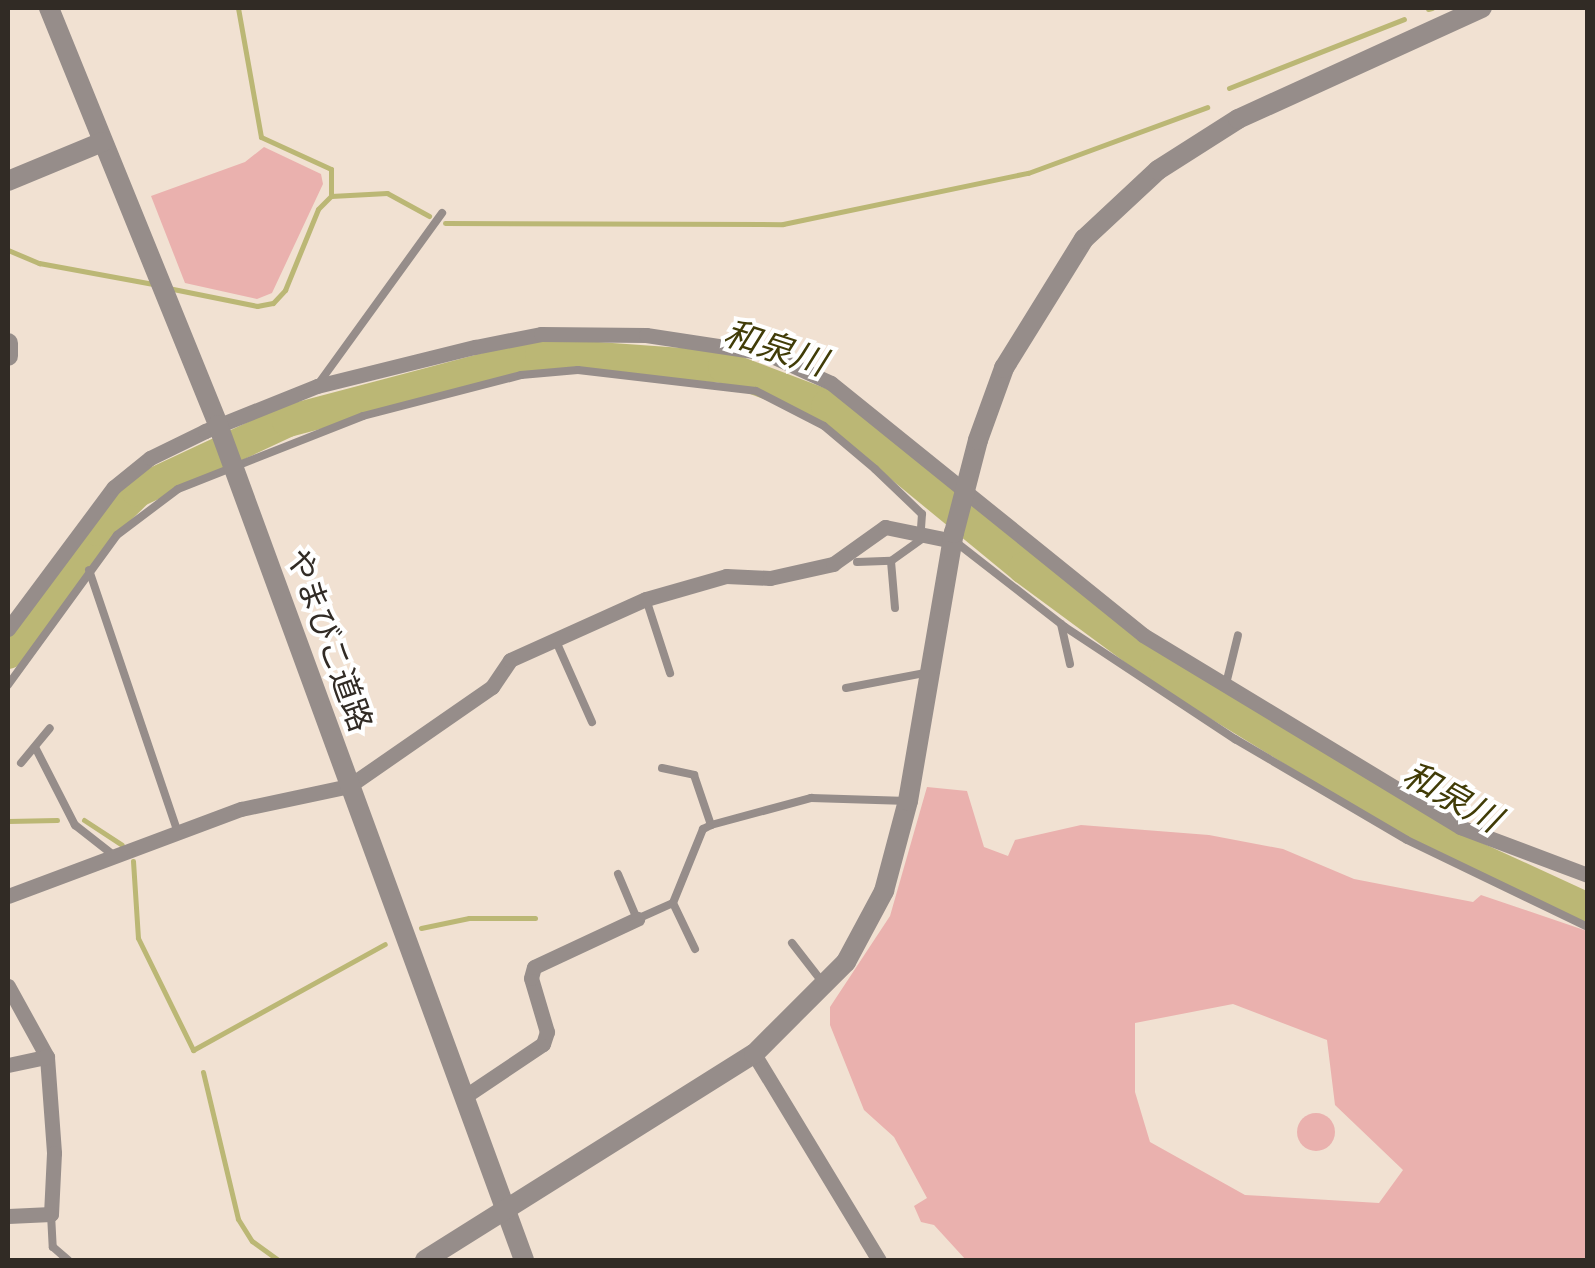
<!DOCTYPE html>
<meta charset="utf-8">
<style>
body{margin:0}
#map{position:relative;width:1595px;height:1268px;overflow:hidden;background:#f1e1d2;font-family:Arial,"Noto Sans JP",sans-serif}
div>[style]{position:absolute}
.green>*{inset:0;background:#eab1ae}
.round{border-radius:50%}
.stream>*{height:5px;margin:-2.5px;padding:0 2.5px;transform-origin:2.5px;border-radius:2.5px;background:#bbb775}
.river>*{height:32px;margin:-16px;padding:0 16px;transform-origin:16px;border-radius:16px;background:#bbb775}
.service>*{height:8px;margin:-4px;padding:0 4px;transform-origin:4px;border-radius:4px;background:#968d8a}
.minor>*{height:15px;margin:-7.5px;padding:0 7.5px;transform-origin:7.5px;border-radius:7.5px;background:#968d8a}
.tertiary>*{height:20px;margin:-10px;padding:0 10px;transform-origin:10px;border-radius:10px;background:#968d8a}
span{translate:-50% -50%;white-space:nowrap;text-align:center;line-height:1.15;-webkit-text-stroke:8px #fff;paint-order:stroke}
.street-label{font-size:32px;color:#312b25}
.water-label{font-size:35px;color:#413c07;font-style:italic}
.frame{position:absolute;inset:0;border:10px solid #312b25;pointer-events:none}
</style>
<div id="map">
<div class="green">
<i style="clip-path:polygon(264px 147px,321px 174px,323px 184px,272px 293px,257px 299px,185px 283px,151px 196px,245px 162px)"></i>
<i style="clip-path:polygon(evenodd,927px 787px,967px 791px,984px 847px,1008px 856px,1015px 840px,1081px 825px,1209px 835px,1283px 849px,1354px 879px,1473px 902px,1481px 895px,1587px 931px,1587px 1260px,966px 1260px,934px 1225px,921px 1222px,914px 1206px,927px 1198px,894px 1137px,864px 1110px,830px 1025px,830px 1007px,890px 916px,927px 787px,1233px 1004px,1327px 1040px,1335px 1105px,1403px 1170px,1379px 1203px,1245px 1195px,1150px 1142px,1135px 1092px,1135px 1023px,1233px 1004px)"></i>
<i class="round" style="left:1297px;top:1113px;width:38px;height:38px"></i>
</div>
<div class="stream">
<i style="left:1428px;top:9px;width:4px;rotate:-14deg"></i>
<i style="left:1229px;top:88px;width:188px;rotate:-21.5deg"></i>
<i style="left:331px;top:196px;width:56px;rotate:-3.1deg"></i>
<i style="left:387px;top:193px;width:48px;rotate:28.7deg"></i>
<i style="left:445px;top:223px;width:338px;rotate:0.2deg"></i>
<i style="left:783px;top:224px;width:250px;rotate:-11.8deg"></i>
<i style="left:1028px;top:173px;width:191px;rotate:-20.2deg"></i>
<i style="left:8px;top:250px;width:34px;rotate:23deg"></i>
<i style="left:39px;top:263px;width:116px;rotate:10.4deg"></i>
<i style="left:168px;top:288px;width:91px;rotate:11.4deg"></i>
<i style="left:257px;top:306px;width:16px;rotate:-11deg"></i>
<i style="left:273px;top:303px;width:18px;rotate:-47deg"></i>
<i style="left:285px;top:290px;width:87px;rotate:-67.8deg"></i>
<i style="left:318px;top:209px;width:18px;rotate:-45deg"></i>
<i style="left:331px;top:196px;width:27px;rotate:-90deg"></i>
<i style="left:331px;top:169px;width:77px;rotate:-155.4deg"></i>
<i style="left:261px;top:137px;width:131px;rotate:-100.1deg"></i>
<i style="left:84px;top:820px;width:45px;rotate:33.3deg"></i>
<i style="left:8px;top:821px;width:49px;rotate:-1.2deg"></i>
<i style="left:133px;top:861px;width:77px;rotate:86.3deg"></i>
<i style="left:138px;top:938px;width:125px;rotate:63.8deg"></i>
<i style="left:193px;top:1050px;width:219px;rotate:-28.9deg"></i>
<i style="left:421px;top:928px;width:49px;rotate:-11.8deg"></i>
<i style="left:469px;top:918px;width:66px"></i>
<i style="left:203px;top:1072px;width:151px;rotate:76.6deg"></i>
<i style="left:238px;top:1219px;width:26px;rotate:58deg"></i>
<i style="left:252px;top:1241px;width:32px;rotate:36deg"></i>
</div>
<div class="river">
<i style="left:8px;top:653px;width:152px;rotate:-53.8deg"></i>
<i style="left:98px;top:530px;width:56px;rotate:-44.3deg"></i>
<i style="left:138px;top:491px;width:166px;rotate:-25deg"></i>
<i style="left:288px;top:421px;width:262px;rotate:-14.8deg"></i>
<i style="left:541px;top:354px;width:183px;rotate:4.1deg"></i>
<i style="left:724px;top:367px;width:110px;rotate:20.7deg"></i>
<i style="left:827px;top:406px;width:255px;rotate:39.4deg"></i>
<i style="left:1024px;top:568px;width:175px;rotate:36.4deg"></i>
<i style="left:1165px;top:672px;width:329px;rotate:31.5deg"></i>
<i style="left:1446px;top:844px;width:156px;rotate:24.6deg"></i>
</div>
<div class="service">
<i style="left:319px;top:383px;width:210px;rotate:-54.1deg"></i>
<i style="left:957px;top:543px;width:137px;rotate:37.9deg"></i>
<i style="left:1065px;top:627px;width:204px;rotate:33.4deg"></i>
<i style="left:1235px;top:739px;width:199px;rotate:30.4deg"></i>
<i style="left:1407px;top:840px;width:201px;rotate:25.7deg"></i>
<i style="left:857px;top:562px;width:34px;rotate:-2deg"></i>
<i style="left:89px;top:570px;width:278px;rotate:71.3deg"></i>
<i style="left:646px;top:599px;width:78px;rotate:72deg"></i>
<i style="left:895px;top:608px;width:47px;rotate:-94.9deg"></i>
<i style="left:891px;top:561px;width:43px;rotate:-35.5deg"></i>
<i style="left:1061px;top:624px;width:41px;rotate:77.3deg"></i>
<i style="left:555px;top:639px;width:91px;rotate:66deg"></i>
<i style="left:1226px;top:684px;width:50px;rotate:-76.2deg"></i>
<i style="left:8px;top:685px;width:185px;rotate:-54deg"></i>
<i style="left:117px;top:535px;width:76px;rotate:-37deg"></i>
<i style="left:178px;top:489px;width:199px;rotate:-21.5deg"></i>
<i style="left:363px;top:416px;width:163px;rotate:-14.5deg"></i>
<i style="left:521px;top:375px;width:57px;rotate:-5deg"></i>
<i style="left:578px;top:370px;width:179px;rotate:6.7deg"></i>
<i style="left:756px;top:391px;width:76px;rotate:27.2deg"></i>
<i style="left:824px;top:426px;width:67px;rotate:40.1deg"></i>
<i style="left:875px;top:469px;width:65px;rotate:43.8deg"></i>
<i style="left:922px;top:514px;width:16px;rotate:94deg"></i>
<i style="left:846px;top:688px;width:86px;rotate:-10.8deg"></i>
<i style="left:35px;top:747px;width:88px;rotate:62.9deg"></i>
<i style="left:75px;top:825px;width:47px;rotate:38.1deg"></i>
<i style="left:21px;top:763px;width:45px;rotate:-50.4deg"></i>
<i style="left:662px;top:768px;width:33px;rotate:12deg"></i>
<i style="left:694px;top:775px;width:53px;rotate:71.2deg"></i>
<i style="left:711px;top:825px;width:9px;rotate:153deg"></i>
<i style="left:703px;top:829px;width:80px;rotate:112.1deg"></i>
<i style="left:711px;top:825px;width:104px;rotate:-15.1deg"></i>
<i style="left:811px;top:798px;width:97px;rotate:1.8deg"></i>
<i style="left:618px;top:874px;width:49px;rotate:67.1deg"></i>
<i style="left:637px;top:919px;width:39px;rotate:-24deg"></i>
<i style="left:673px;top:903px;width:51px;rotate:64.4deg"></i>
<i style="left:792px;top:943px;width:51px;rotate:52.2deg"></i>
<i style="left:51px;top:1214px;width:33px;rotate:87deg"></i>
<i style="left:53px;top:1247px;width:20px;rotate:41deg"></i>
</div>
<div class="minor">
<i style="left:8px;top:629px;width:177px;rotate:-53.3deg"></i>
<i style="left:114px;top:487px;width:46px;rotate:-38.9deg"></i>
<i style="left:150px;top:458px;width:61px;rotate:-26.1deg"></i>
<i style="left:205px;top:431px;width:121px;rotate:-21.9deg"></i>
<i style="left:317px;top:386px;width:163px;rotate:-13.9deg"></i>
<i style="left:475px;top:347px;width:67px;rotate:-11.1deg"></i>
<i style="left:541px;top:334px;width:105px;rotate:0.5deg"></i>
<i style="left:646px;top:335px;width:120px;rotate:8.6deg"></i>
<i style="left:765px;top:353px;width:72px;rotate:24.4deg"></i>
<i style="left:831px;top:383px;width:401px;rotate:38.9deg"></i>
<i style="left:1143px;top:635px;width:371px;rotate:31.2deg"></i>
<i style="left:1460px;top:827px;width:137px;rotate:20.6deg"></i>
<i style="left:8px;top:896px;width:249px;rotate:-20.5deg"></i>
<i style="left:241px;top:809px;width:110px;rotate:-12deg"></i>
<i style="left:349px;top:786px;width:174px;rotate:-34.7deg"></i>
<i style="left:492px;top:687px;width:32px;rotate:-56deg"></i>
<i style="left:510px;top:660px;width:149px;rotate:-24.2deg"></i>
<i style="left:646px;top:599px;width:83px;rotate:-16deg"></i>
<i style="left:726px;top:576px;width:44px;rotate:2.6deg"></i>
<i style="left:770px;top:578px;width:65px;rotate:-12.5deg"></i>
<i style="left:833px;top:564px;width:64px;rotate:-35.4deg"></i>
<i style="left:885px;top:527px;width:69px;rotate:11.6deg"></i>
<i style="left:8px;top:986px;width:81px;rotate:61.2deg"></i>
<i style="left:47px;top:1057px;width:96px;rotate:85.8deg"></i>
<i style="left:54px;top:1153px;width:61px;rotate:92.8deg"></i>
<i style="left:51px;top:1214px;width:43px;rotate:177.3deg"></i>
<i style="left:754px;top:1054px;width:241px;rotate:58.8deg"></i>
<i style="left:8px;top:1065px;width:40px;rotate:-12deg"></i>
<i style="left:464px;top:1097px;width:95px;rotate:-33.9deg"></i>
<i style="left:543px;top:1044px;width:13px;rotate:-72deg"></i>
<i style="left:547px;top:1032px;width:56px;rotate:-106.5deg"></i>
<i style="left:531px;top:978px;width:11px;rotate:-75deg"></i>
<i style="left:534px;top:967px;width:114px;rotate:-25deg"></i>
</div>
<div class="tertiary">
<i style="left:49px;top:8px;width:450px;rotate:67.9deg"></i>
<i style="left:218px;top:425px;width:889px;rotate:69.87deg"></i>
<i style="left:8px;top:181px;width:102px;rotate:-22.5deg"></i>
<i style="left:8px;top:343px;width:13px;rotate:90deg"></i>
<i style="left:425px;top:1260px;width:388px;rotate:-32.1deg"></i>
<i style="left:754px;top:1054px;width:130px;rotate:-45deg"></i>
<i style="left:846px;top:962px;width:81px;rotate:-61.8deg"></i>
<i style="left:884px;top:891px;width:93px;rotate:-75.1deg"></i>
<i style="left:908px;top:801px;width:272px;rotate:-80.3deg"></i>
<i style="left:954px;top:533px;width:96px;rotate:-75.5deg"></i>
<i style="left:978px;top:440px;width:77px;rotate:-70.1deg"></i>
<i style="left:1004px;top:368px;width:152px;rotate:-58.2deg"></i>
<i style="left:1084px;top:239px;width:101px;rotate:-43deg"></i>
<i style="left:1158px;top:170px;width:95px;rotate:-32.5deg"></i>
<i style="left:1238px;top:119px;width:268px;rotate:-24.5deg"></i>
</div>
<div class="street-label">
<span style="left:329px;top:640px;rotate:70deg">やまびこ道路</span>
</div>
<div class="water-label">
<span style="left:775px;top:348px;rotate:18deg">和泉川</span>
<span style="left:1452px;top:797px;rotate:29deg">和泉川</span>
</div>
<div class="frame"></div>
</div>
